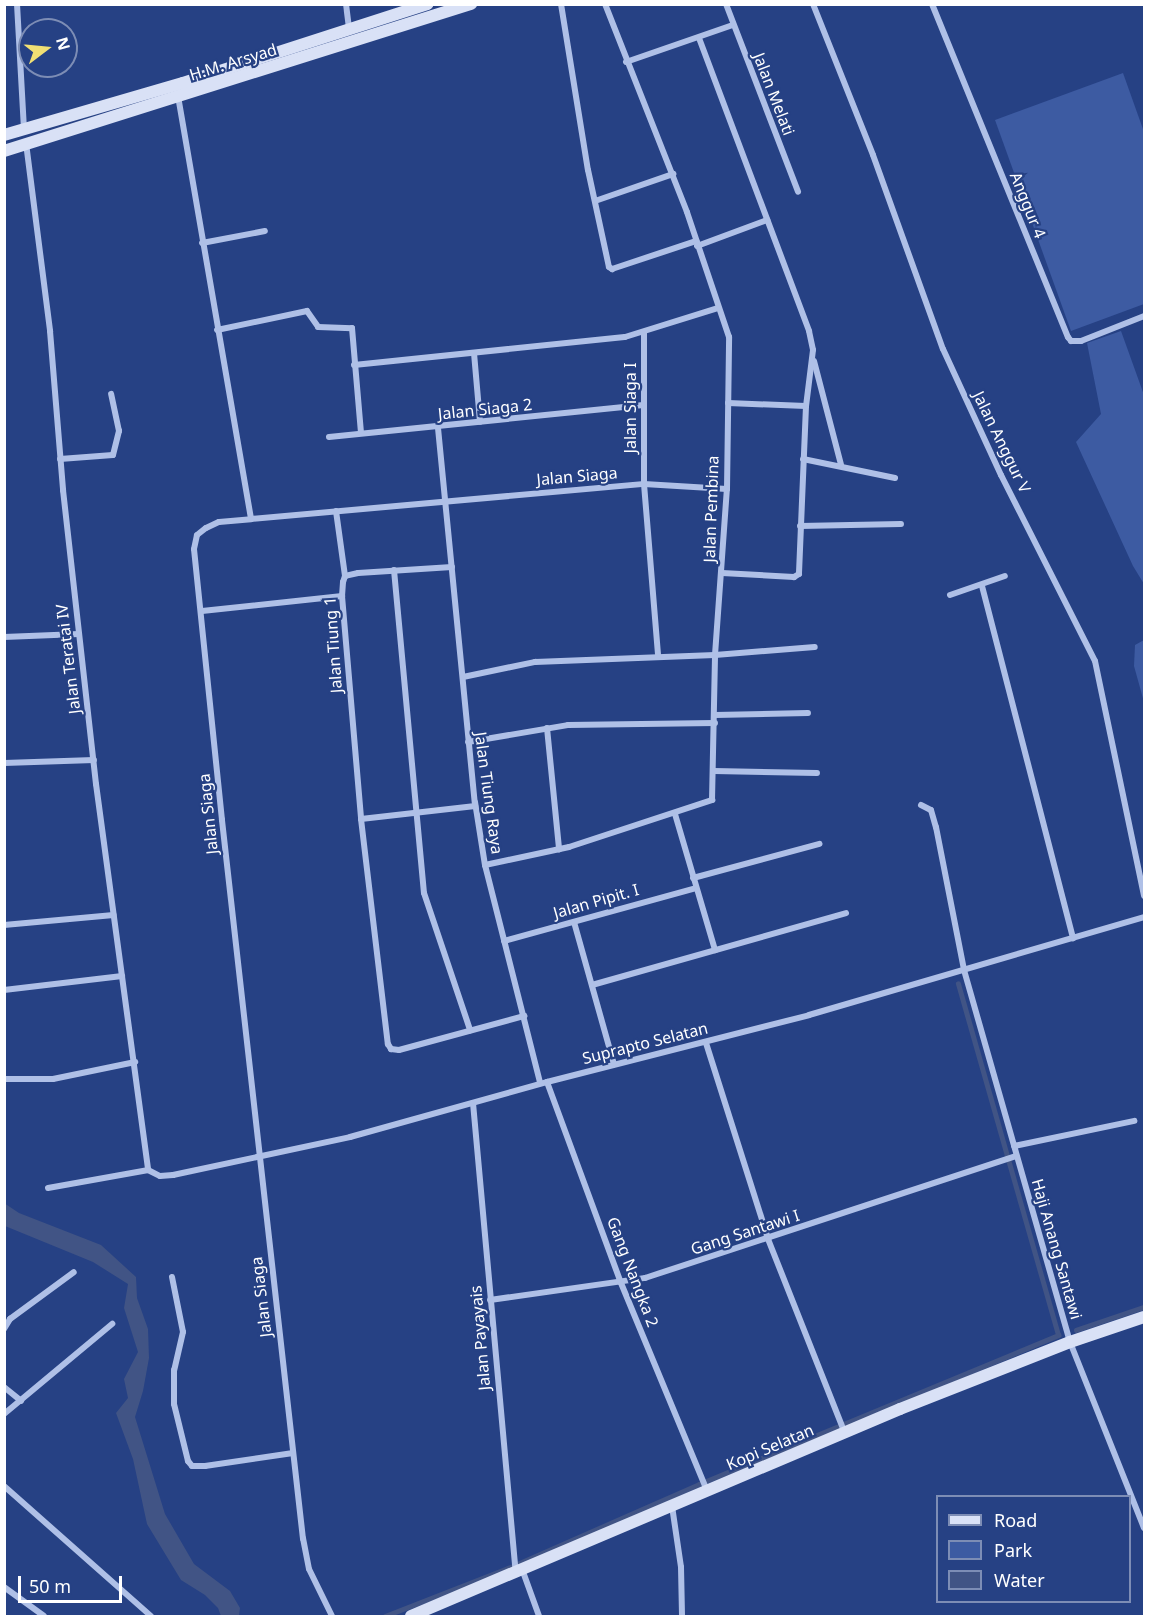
<!DOCTYPE html>
<style>
body{margin:0}
#map{position:relative;width:1149px;height:1621px;overflow:hidden;background:#264184;font-family:"Noto Sans",sans-serif}
div>[style]{position:absolute}
.green>*{inset:0;background:#3d5ba2}
.water>*{inset:0;background:#415485}
.stream>*{height:4.5px;margin:-2.25px;padding:0 2.25px;transform-origin:2.25px;border-radius:2.25px;background:#415485}
.street>*{height:6px;margin:-3px;padding:0 3px;transform-origin:3px;border-radius:3px;background:#afc0e7}
.secondary>*{height:12px;margin:-6px;padding:0 6px;transform-origin:6px;border-radius:6px;background:#d9e1f6}
span{translate:-50% -50%;white-space:nowrap;text-align:center;line-height:1.15;-webkit-text-stroke:4.5px #264184;paint-order:stroke}
.street-label{font-size:16px;color:#fff}
.frame{position:absolute;inset:0;border:6px solid #fff;pointer-events:none}
.legend{position:absolute;left:936px;top:1495px;width:195px;height:108px;box-sizing:border-box;background:#264184;border:2px solid #7d8db5;margin:0;padding:8px 10px;list-style:none;font-size:18px;color:#fff}
.legend li{display:flex;align-items:center;gap:12px;height:30px}
.legend b{width:30px;border:2px solid #7d8db5}
.north{position:absolute;left:18px;top:18px;width:60px;height:60px;box-sizing:border-box;background:#264184;border:2px solid #7d8db5;border-radius:50%;rotate:74deg;font-size:16px;font-weight:700;line-height:24px;text-align:center;color:#fff}
.north::after{content:'';display:block;margin:auto;width:21px;height:27px;background:#f0df74;clip-path:polygon(50% 0,100% 100%,50% 72%,0 100%)}
.scale{position:absolute;left:18px;top:1576px;width:104px;height:27px;box-sizing:border-box;border:3px solid #fff;border-top:0;padding-left:8px;font-size:18px;line-height:21px;white-space:nowrap;color:#fff;-webkit-text-stroke:4px #264184;paint-order:stroke}
</style>
<div id="map">
<div class="green">
<i style="clip-path:polygon(1123px 73px,1144px 132px,1144px 304px,1071px 331px,995px 120px)"></i>
<i style="clip-path:polygon(1121px 331px,1144px 395px,1144px 584px,1133px 566px,1076px 442px,1101px 414px,1087px 343px)"></i>
<i style="clip-path:polygon(1144px 640px,1144px 702px,1134px 666px,1135px 645px)"></i>
</div>
<div class="water">
<i style="clip-path:polygon(4px 1203px,19px 1213px,101px 1245px,136px 1277px,137px 1298px,148px 1329px,149px 1358px,143px 1391px,135px 1417px,165px 1514px,194px 1564px,230px 1591px,240px 1608px,239px 1616px,221px 1616px,218px 1608px,205px 1595px,181px 1580px,147px 1524px,133px 1459px,116px 1413px,128px 1398px,124px 1379px,138px 1352px,124px 1308px,128px 1284px,93px 1262px,5px 1226px)"></i>
</div>
<div class="stream">
<i style="left:1076px;top:1330px;width:72px;rotate:-18.7deg"></i>
<i style="left:385px;top:1616px;width:132px;rotate:-21.3deg"></i>
<i style="left:508px;top:1568px;width:209px;rotate:-23.7deg"></i>
<i style="left:699px;top:1484px;width:389px;rotate:-22.5deg"></i>
<i style="left:1058px;top:1335px;width:365px;rotate:-105.9deg"></i>
</div>
<div class="street">
<i style="left:17px;top:4px;width:125px;rotate:86.8deg"></i>
<i style="left:346px;top:4px;width:24px;rotate:83deg"></i>
<i style="left:561px;top:4px;width:168px;rotate:80.8deg"></i>
<i style="left:588px;top:170px;width:99px;rotate:77.8deg"></i>
<i style="left:609px;top:267px;width:4px;rotate:34deg"></i>
<i style="left:612px;top:269px;width:89px;rotate:-18.4deg"></i>
<i style="left:726px;top:4px;width:201px;rotate:69deg"></i>
<i style="left:813px;top:4px;width:162px;rotate:68.3deg"></i>
<i style="left:873px;top:155px;width:206px;rotate:70.2deg"></i>
<i style="left:943px;top:349px;width:139px;rotate:65.3deg"></i>
<i style="left:1001px;top:475px;width:208px;rotate:63.2deg"></i>
<i style="left:1095px;top:661px;width:240px;rotate:78.2deg"></i>
<i style="left:932px;top:4px;width:360px;rotate:67.8deg"></i>
<i style="left:1068px;top:337px;width:5px;rotate:53deg"></i>
<i style="left:1071px;top:341px;width:10px"></i>
<i style="left:1081px;top:341px;width:68px;rotate:-21.6deg"></i>
<i style="left:699px;top:38px;width:313px;rotate:69.4deg"></i>
<i style="left:809px;top:331px;width:19px;rotate:78deg"></i>
<i style="left:813px;top:350px;width:56px;rotate:97.1deg"></i>
<i style="left:806px;top:406px;width:168px;rotate:92.4deg"></i>
<i style="left:799px;top:574px;width:6px;rotate:149deg"></i>
<i style="left:794px;top:577px;width:72px;rotate:-176.8deg"></i>
<i style="left:626px;top:62px;width:113px;rotate:-19.1deg"></i>
<i style="left:178px;top:96px;width:429px;rotate:80.2deg"></i>
<i style="left:26px;top:143px;width:190px;rotate:82.7deg"></i>
<i style="left:50px;top:331px;width:160px;rotate:85.3deg"></i>
<i style="left:63px;top:490px;width:296px;rotate:83.6deg"></i>
<i style="left:96px;top:784px;width:389px;rotate:82.3deg"></i>
<i style="left:595px;top:201px;width:83px;rotate:-19.1deg"></i>
<i style="left:202px;top:243px;width:64px;rotate:-10.8deg"></i>
<i style="left:697px;top:246px;width:75px;rotate:-20.4deg"></i>
<i style="left:217px;top:330px;width:92px;rotate:-11.9deg"></i>
<i style="left:307px;top:311px;width:19px;rotate:55deg"></i>
<i style="left:318px;top:327px;width:34px;rotate:2deg"></i>
<i style="left:352px;top:328px;width:105px;rotate:85.1deg"></i>
<i style="left:644px;top:332px;width:152px;rotate:90deg"></i>
<i style="left:644px;top:484px;width:172px;rotate:85.3deg"></i>
<i style="left:474px;top:353px;width:69px;rotate:85deg"></i>
<i style="left:814px;top:361px;width:107px;rotate:75.4deg"></i>
<i style="left:354px;top:365px;width:272px;rotate:-5.9deg"></i>
<i style="left:625px;top:337px;width:97px;rotate:-17.3deg"></i>
<i style="left:728px;top:403px;width:78px;rotate:2.2deg"></i>
<i style="left:438px;top:428px;width:376px;rotate:84.4deg"></i>
<i style="left:475px;top:802px;width:64px;rotate:81deg"></i>
<i style="left:485px;top:865px;width:225px;rotate:75.8deg"></i>
<i style="left:329px;top:437px;width:316px;rotate:-5.8deg"></i>
<i style="left:60px;top:459px;width:53px;rotate:-4.3deg"></i>
<i style="left:113px;top:455px;width:25px;rotate:-76deg"></i>
<i style="left:119px;top:431px;width:38px;rotate:-102deg"></i>
<i style="left:803px;top:459px;width:94px;rotate:11.7deg"></i>
<i style="left:336px;top:511px;width:66px;rotate:82.1deg"></i>
<i style="left:800px;top:526px;width:101px;rotate:-1.1deg"></i>
<i style="left:452px;top:567px;width:94px;rotate:176.3deg"></i>
<i style="left:358px;top:573px;width:13px;rotate:167deg"></i>
<i style="left:345px;top:576px;width:6px;rotate:108deg"></i>
<i style="left:343px;top:582px;width:14px;rotate:94deg"></i>
<i style="left:342px;top:596px;width:224px;rotate:85.1deg"></i>
<i style="left:361px;top:819px;width:227px;rotate:83.2deg"></i>
<i style="left:388px;top:1044px;width:6px;rotate:59deg"></i>
<i style="left:391px;top:1049px;width:8px;rotate:7deg"></i>
<i style="left:399px;top:1050px;width:130px;rotate:-15.2deg"></i>
<i style="left:394px;top:570px;width:324px;rotate:84.7deg"></i>
<i style="left:424px;top:893px;width:145px;rotate:71.4deg"></i>
<i style="left:982px;top:586px;width:364px;rotate:75.5deg"></i>
<i style="left:950px;top:595px;width:58px;rotate:-19.1deg"></i>
<i style="left:202px;top:611px;width:141px;rotate:-6.1deg"></i>
<i style="left:4px;top:637px;width:75px;rotate:-2.3deg"></i>
<i style="left:463px;top:677px;width:74px;rotate:-11.8deg"></i>
<i style="left:535px;top:662px;width:180px;rotate:-2.2deg"></i>
<i style="left:715px;top:655px;width:100px;rotate:-4.6deg"></i>
<i style="left:715px;top:715px;width:93px;rotate:-1.2deg"></i>
<i style="left:547px;top:728px;width:122px;rotate:84.3deg"></i>
<i style="left:468px;top:742px;width:101px;rotate:-9.6deg"></i>
<i style="left:568px;top:725px;width:147px;rotate:-0.8deg"></i>
<i style="left:4px;top:763px;width:90px;rotate:-1.9deg"></i>
<i style="left:714px;top:771px;width:103px;rotate:1.1deg"></i>
<i style="left:921px;top:805px;width:11px;rotate:27deg"></i>
<i style="left:931px;top:810px;width:18px;rotate:74deg"></i>
<i style="left:936px;top:827px;width:146px;rotate:78.9deg"></i>
<i style="left:964px;top:970px;width:387px;rotate:74.1deg"></i>
<i style="left:1070px;top:1342px;width:200px;rotate:68.3deg"></i>
<i style="left:675px;top:814px;width:142px;rotate:73.6deg"></i>
<i style="left:361px;top:819px;width:115px;rotate:-6.5deg"></i>
<i style="left:485px;top:865px;width:86px;rotate:-12.1deg"></i>
<i style="left:569px;top:847px;width:151px;rotate:-18.2deg"></i>
<i style="left:712px;top:800px;width:145px;rotate:-88.8deg"></i>
<i style="left:715px;top:655px;width:166px;rotate:-85.9deg"></i>
<i style="left:727px;top:489px;width:152px;rotate:-89.2deg"></i>
<i style="left:729px;top:337px;width:132px;rotate:-108.6deg"></i>
<i style="left:687px;top:212px;width:224px;rotate:-111.5deg"></i>
<i style="left:693px;top:878px;width:131px;rotate:-15.1deg"></i>
<i style="left:574px;top:922px;width:148px;rotate:74.3deg"></i>
<i style="left:4px;top:925px;width:110px;rotate:-5.2deg"></i>
<i style="left:504px;top:941px;width:199px;rotate:-15.4deg"></i>
<i style="left:592px;top:985px;width:264px;rotate:-15.8deg"></i>
<i style="left:4px;top:990px;width:119px;rotate:-6.8deg"></i>
<i style="left:706px;top:1043px;width:206px;rotate:72.4deg"></i>
<i style="left:768px;top:1239px;width:209px;rotate:68.4deg"></i>
<i style="left:4px;top:1079px;width:49px"></i>
<i style="left:53px;top:1079px;width:84px;rotate:-11.7deg"></i>
<i style="left:547px;top:1082px;width:214px;rotate:69.8deg"></i>
<i style="left:621px;top:1283px;width:225px;rotate:67.5deg"></i>
<i style="left:473px;top:1103px;width:470px;rotate:84.8deg"></i>
<i style="left:1014px;top:1146px;width:123px;rotate:-11.8deg"></i>
<i style="left:148px;top:1170px;width:13px;rotate:27deg"></i>
<i style="left:160px;top:1176px;width:13px;rotate:-4deg"></i>
<i style="left:173px;top:1175px;width:181px;rotate:-12.1deg"></i>
<i style="left:350px;top:1137px;width:205px;rotate:-15.6deg"></i>
<i style="left:547px;top:1082px;width:270px;rotate:-14.3deg"></i>
<i style="left:809px;top:1015px;width:349px;rotate:-16.3deg"></i>
<i style="left:48px;top:1188px;width:102px;rotate:-10.2deg"></i>
<i style="left:172px;top:1277px;width:56px;rotate:78.7deg"></i>
<i style="left:183px;top:1332px;width:39px;rotate:103deg"></i>
<i style="left:174px;top:1370px;width:34px;rotate:90deg"></i>
<i style="left:174px;top:1404px;width:59px;rotate:76.2deg"></i>
<i style="left:188px;top:1461px;width:6px;rotate:51deg"></i>
<i style="left:192px;top:1466px;width:13px"></i>
<i style="left:205px;top:1466px;width:89px;rotate:-8.4deg"></i>
<i style="left:490px;top:1300px;width:157px;rotate:-8.1deg"></i>
<i style="left:645px;top:1278px;width:391px;rotate:-18.2deg"></i>
<i style="left:4px;top:1329px;width:12px;rotate:-59deg"></i>
<i style="left:10px;top:1319px;width:79px;rotate:-36.3deg"></i>
<i style="left:4px;top:1387px;width:22px;rotate:39deg"></i>
<i style="left:4px;top:1414px;width:141px;rotate:-39.8deg"></i>
<i style="left:4px;top:1486px;width:196px;rotate:41.5deg"></i>
<i style="left:672px;top:1506px;width:62px;rotate:81.6deg"></i>
<i style="left:681px;top:1567px;width:49px;rotate:88.8deg"></i>
<i style="left:522px;top:1569px;width:50px;rotate:70.1deg"></i>
<i style="left:4px;top:1587px;width:49px;rotate:35.9deg"></i>
<i style="left:332px;top:1616px;width:52px;rotate:-116.1deg"></i>
<i style="left:309px;top:1569px;width:31px;rotate:-101deg"></i>
<i style="left:303px;top:1539px;width:724px;rotate:-96.43deg"></i>
<i style="left:222px;top:820px;width:272px;rotate:-95.9deg"></i>
<i style="left:194px;top:549px;width:14px;rotate:-78deg"></i>
<i style="left:197px;top:535px;width:11px;rotate:-38deg"></i>
<i style="left:206px;top:528px;width:14px;rotate:-25deg"></i>
<i style="left:219px;top:522px;width:32px;rotate:-5deg"></i>
<i style="left:251px;top:519px;width:395px;rotate:-5.1deg"></i>
<i style="left:644px;top:484px;width:83px;rotate:3.4deg"></i>
</div>
<div class="secondary">
<i style="left:4px;top:135px;width:186px;rotate:-16.2deg"></i>
<i style="left:183px;top:83px;width:257px;rotate:-17.9deg"></i>
<i style="left:4px;top:151px;width:490px;rotate:-17.5deg"></i>
<i style="left:411px;top:1616px;width:531px;rotate:-22.94deg"></i>
<i style="left:900px;top:1409px;width:183px;rotate:-21.5deg"></i>
<i style="left:1070px;top:1342px;width:78px;rotate:-18.7deg"></i>
</div>
<div class="street-label">
<span style="left:233px;top:62px;rotate:-17deg">H.M. Arsyad</span>
<span style="left:774px;top:94px;rotate:69deg">Jalan Melati</span>
<span style="left:1028px;top:205px;rotate:68deg">Anggur 4</span>
<span style="left:630px;top:408px;rotate:-90deg">Jalan Siaga I</span>
<span style="left:485px;top:409px;rotate:-6deg">Jalan Siaga 2</span>
<span style="left:1002px;top:442px;rotate:64deg">Jalan Anggur V</span>
<span style="left:577px;top:476px;rotate:-5deg">Jalan Siaga</span>
<span style="left:711px;top:509px;rotate:-88deg">Jalan Pembina</span>
<span style="left:333px;top:645px;rotate:-94deg">Jalan Tiung 1</span>
<span style="left:68px;top:659px;rotate:-97deg">Jalan Teratai IV</span>
<span style="left:489px;top:793px;rotate:82deg">Jalan Tiung Raya</span>
<span style="left:208px;top:814px;rotate:-96deg">Jalan Siaga</span>
<span style="left:596px;top:901px;rotate:-16deg">Jalan Pipit. I</span>
<span style="left:645px;top:1043px;rotate:-14deg">Suprapto Selatan</span>
<span style="left:745px;top:1232px;rotate:-18deg">Gang Santawi I</span>
<span style="left:1057px;top:1249px;rotate:74deg">Haji Anang Santawi</span>
<span style="left:633px;top:1272px;rotate:69deg">Gang Nangka 2</span>
<span style="left:261px;top:1297px;rotate:-97deg">Jalan Siaga</span>
<span style="left:480px;top:1338px;rotate:-95deg">Jalan Payayais</span>
<span style="left:770px;top:1447px;rotate:-23deg">Kopi Selatan</span>
</div>
<div class="frame"></div>
<ul class="legend">
<li><b style="height:8px;background:#d9e1f6"></b>Road</li>
<li><b style="height:16px;background:#3d5ba2"></b>Park</li>
<li><b style="height:16px;background:#415485"></b>Water</li>
</ul>
<div class="north">N</div>
<div class="scale">50 m</div>
</div>
